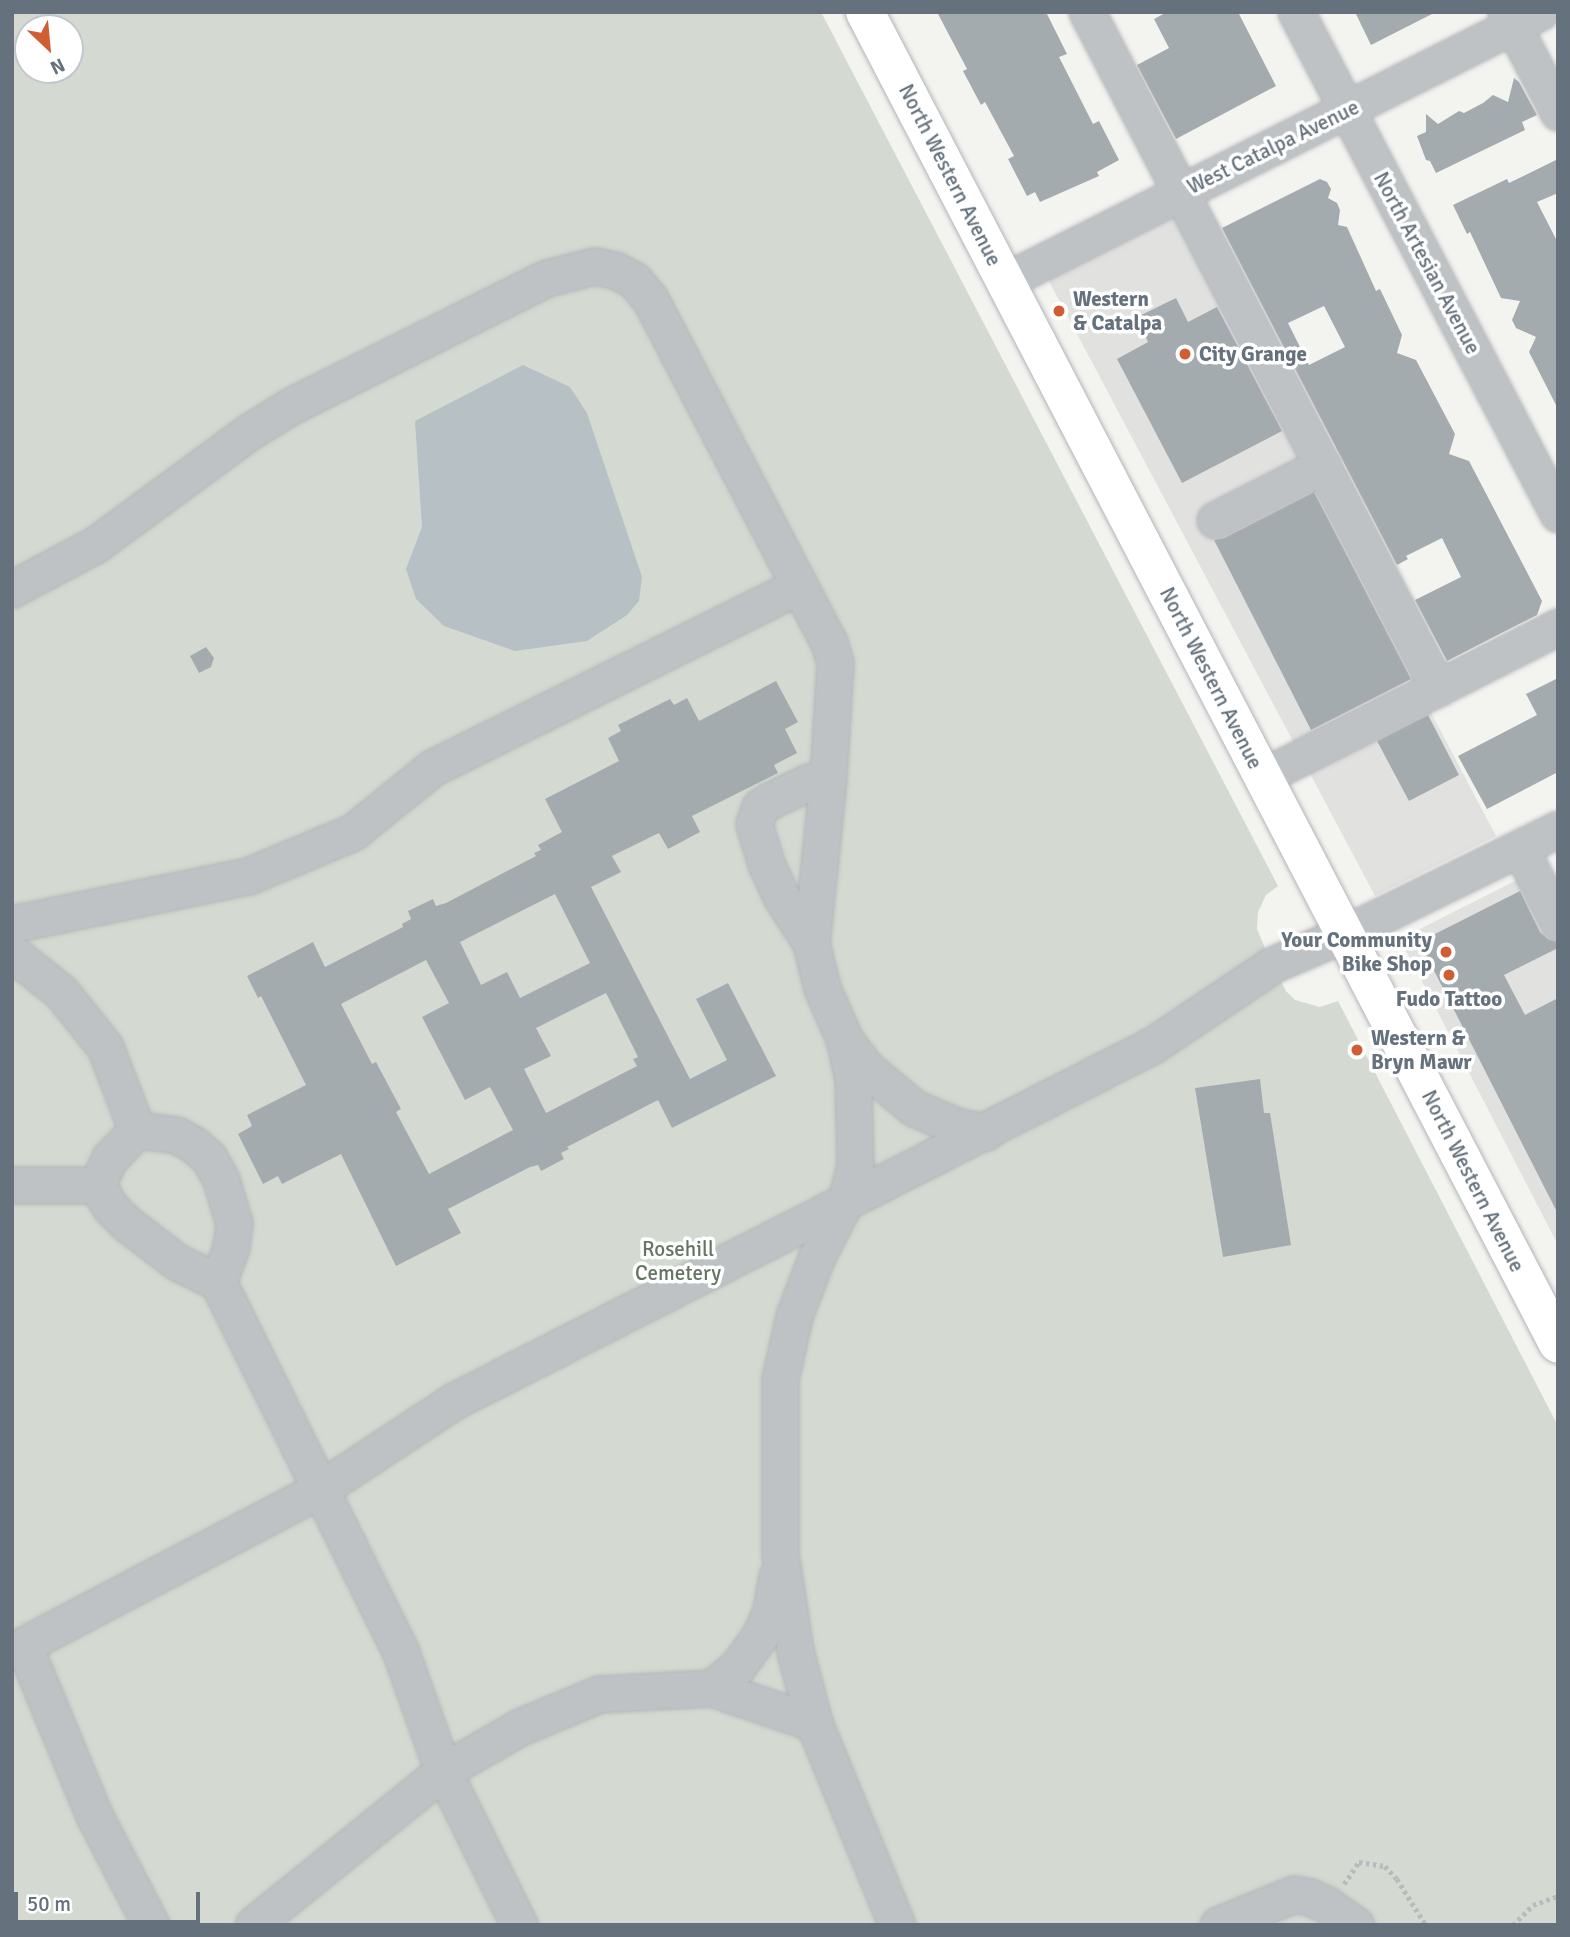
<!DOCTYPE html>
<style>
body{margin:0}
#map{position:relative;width:1570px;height:1937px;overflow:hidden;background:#f3f3f0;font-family:Signika,sans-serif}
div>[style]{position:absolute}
.built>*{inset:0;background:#e1e2e0}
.green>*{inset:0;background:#d4dad1}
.water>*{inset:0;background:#b7c0c5}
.building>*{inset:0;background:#a4abaf}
.path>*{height:4.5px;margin-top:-2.25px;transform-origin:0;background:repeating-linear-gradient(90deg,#b8babc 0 3.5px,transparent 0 7px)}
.roads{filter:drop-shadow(0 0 2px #b2b5b8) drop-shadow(0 0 2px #b2b5b8)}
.minor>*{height:35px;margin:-17.5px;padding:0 17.5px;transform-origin:17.5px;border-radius:17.5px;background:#bfc2c4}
.major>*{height:38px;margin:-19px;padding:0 19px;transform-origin:19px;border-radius:19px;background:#fff}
.dots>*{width:19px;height:19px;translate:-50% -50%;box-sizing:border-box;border:4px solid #fff;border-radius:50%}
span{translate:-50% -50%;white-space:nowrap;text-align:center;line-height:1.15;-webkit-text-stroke:7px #fff;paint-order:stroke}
.street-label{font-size:21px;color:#65727d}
.poi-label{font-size:21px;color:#65727d;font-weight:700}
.left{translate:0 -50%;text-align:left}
.right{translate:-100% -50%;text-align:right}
.park-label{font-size:21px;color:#667563}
.frame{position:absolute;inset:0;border:14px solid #65727d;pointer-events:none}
.north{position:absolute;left:14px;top:14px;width:70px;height:70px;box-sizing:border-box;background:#fff;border:2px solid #c1c7cb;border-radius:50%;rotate:154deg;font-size:19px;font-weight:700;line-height:28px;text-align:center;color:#65727d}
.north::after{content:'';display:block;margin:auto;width:24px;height:32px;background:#cf5e34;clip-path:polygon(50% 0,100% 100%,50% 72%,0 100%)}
.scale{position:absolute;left:14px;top:1892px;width:186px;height:32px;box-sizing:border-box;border:4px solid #65727d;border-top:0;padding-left:9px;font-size:21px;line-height:24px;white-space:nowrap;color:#65727d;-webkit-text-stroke:5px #fff;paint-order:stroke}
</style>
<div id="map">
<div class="built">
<i style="clip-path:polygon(1180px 198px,1418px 688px,1496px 836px,1375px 896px,1041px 266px)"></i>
<i style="clip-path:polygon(1529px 874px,1558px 930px,1558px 1245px,1400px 939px)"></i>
</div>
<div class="green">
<i style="clip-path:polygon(evenodd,12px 12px,821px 12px,1278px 886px,1266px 895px,1258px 912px,1257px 929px,1272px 965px,1286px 991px,1295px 1000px,1320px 1007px,1338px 1001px,1558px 1426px,1558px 1925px,12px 1925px,12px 12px,28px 28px,70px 28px,70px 70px,28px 70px,28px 28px)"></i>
</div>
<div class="water">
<i style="clip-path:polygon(523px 365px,570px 387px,587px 413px,642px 577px,639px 601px,627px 615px,587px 641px,515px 651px,444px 626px,416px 599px,406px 569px,422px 527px,415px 421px)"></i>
</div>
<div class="building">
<i style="clip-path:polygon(937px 12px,1046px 12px,1067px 54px,1059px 57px,1093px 124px,1099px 121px,1119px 160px,1097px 172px,1099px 176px,1040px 202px,1035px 192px,1027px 196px,1008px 159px,1014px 156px,985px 102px,981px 105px,963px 71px,967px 69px)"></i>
<i style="clip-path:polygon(1167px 12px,1238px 12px,1276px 86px,1176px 139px,1137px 65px,1169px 48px,1154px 19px)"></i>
<i style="clip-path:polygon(1355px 12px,1436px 12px,1371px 45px)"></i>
<i style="clip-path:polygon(1514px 78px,1519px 82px,1537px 115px,1522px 122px,1525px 130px,1436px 173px,1430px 161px,1426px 160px,1417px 136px,1426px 132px,1426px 114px,1438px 124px,1459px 111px,1464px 113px,1483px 103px,1493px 95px,1508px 102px)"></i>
<i style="clip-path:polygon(1558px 159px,1558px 193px,1537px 202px,1558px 243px,1558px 409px,1529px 352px,1536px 337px,1516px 328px,1512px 320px,1520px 301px,1501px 298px,1470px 232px,1467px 234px,1453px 205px,1507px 179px,1509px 183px)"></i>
<i style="clip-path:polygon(evenodd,1320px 179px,1327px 182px,1331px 189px,1328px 198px,1337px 203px,1340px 210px,1338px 225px,1347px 227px,1376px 291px,1380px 289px,1402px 335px,1397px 353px,1416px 360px,1455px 434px,1449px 454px,1469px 461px,1542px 601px,1537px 615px,1447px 661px,1415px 600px,1461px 577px,1442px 538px,1406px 556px,1408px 559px,1397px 565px,1222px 228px,1320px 179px,1324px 306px,1345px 347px,1309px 365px,1288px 323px,1324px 306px)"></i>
<i style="clip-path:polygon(1176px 298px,1188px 322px,1217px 307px,1282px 431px,1182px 483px,1117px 359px,1148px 342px,1137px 317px)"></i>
<i style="clip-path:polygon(1314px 492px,1411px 679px,1311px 730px,1214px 540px,1224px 538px)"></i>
<i style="clip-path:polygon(206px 647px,214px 658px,211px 667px,199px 673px,190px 656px)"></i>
<i style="clip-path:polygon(1558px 678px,1558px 772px,1487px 809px,1458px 756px,1537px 715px,1526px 694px)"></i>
<i style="clip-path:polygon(evenodd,776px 681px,798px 722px,785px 729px,797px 753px,774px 765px,778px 773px,692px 816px,700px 832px,668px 849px,659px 833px,612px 856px,621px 872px,591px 887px,690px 1079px,727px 1060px,696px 999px,728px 983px,776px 1076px,672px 1128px,658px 1100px,567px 1147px,569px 1149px,561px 1153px,564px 1159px,541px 1171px,538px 1165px,530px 1167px,448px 1209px,461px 1233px,396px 1266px,341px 1154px,282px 1184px,278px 1176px,263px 1184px,238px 1134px,252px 1126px,247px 1115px,306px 1085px,261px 996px,258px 998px,247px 976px,313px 942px,325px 967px,403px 927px,402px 924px,411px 919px,408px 911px,433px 899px,436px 906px,446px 903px,536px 856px,534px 853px,541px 850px,538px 845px,562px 832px,545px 799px,619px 761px,608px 738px,621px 731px,618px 725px,670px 699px,674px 705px,687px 698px,699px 721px,776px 681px,555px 894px,590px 963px,520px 998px,507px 972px,481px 985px,460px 942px,555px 894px,776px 681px,426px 960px,449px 1003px,422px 1017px,465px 1100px,490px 1087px,513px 1130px,429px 1174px,396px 1112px,401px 1109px,376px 1062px,372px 1064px,341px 1004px,426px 960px,776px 681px,606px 993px,638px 1057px,633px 1059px,637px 1066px,546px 1113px,524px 1069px,551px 1056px,536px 1028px,606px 993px)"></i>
<i style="clip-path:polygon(1428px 715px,1459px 775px,1409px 801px,1377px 741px)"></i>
<i style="clip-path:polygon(1520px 891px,1540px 932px,1548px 939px,1558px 942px,1558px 948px,1504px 975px,1525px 1015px,1558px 998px,1558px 1214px,1423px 949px,1427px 938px)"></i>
<i style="clip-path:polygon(1260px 1079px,1264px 1113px,1270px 1113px,1291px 1245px,1223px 1257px,1195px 1088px)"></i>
</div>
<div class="path">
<i style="left:1344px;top:1884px;width:27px;rotate:-56deg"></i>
<i style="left:1359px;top:1862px;width:26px;rotate:9deg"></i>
<i style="left:1385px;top:1866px;width:18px;rotate:47deg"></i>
<i style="left:1397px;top:1879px;width:54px;rotate:57.8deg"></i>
<i style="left:1513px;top:1925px;width:28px;rotate:-45deg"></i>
<i style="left:1533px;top:1905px;width:27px;rotate:-20deg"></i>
</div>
<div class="roads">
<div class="minor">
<i style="left:1087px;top:12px;width:762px;rotate:62.56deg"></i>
<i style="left:1296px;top:12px;width:566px;rotate:62.44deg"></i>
<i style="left:1506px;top:12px;width:113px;rotate:62.5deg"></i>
<i style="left:1005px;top:281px;width:599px;rotate:-26.69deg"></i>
<i style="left:1215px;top:520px;width:121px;rotate:-27deg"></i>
<i style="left:12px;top:589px;width:94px;rotate:-27.9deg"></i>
<i style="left:95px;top:545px;width:191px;rotate:-36.3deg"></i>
<i style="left:249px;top:432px;width:49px;rotate:-31.8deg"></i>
<i style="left:291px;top:406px;width:286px;rotate:-26.6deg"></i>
<i style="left:547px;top:278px;width:49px;rotate:-14.3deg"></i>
<i style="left:594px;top:266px;width:21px;rotate:11deg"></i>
<i style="left:615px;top:270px;width:21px;rotate:28deg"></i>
<i style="left:634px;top:280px;width:25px;rotate:50deg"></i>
<i style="left:650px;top:299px;width:388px;rotate:62.5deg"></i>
<i style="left:829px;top:643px;width:21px;rotate:73deg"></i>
<i style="left:835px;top:663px;width:116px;rotate:93.5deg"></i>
<i style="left:828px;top:779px;width:165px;rotate:95.9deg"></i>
<i style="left:811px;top:943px;width:46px;rotate:76.3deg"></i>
<i style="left:822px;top:988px;width:55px;rotate:66.3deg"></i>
<i style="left:844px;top:1038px;width:42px;rotate:77.6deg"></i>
<i style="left:853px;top:1079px;width:86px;rotate:88.7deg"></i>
<i style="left:855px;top:1165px;width:34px;rotate:104deg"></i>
<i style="left:847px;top:1198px;width:65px;rotate:117.3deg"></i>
<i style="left:817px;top:1256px;width:64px;rotate:111deg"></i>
<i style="left:794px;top:1316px;width:65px;rotate:102.5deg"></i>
<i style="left:780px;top:1379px;width:175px;rotate:90deg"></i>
<i style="left:780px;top:1554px;width:98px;rotate:81.2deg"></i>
<i style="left:795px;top:1651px;width:74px;rotate:75.2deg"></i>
<i style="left:814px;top:1723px;width:218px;rotate:67.7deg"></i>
<i style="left:1262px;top:777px;width:332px;rotate:-26.9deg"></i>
<i style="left:1520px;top:848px;width:83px;rotate:62.8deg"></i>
<i style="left:12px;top:924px;width:241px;rotate:-11.5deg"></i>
<i style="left:248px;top:876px;width:114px;rotate:-22.7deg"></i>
<i style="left:353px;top:832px;width:102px;rotate:-39deg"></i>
<i style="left:432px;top:768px;width:410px;rotate:-26.4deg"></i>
<i style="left:811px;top:943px;width:54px;rotate:-122.8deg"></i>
<i style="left:782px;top:898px;width:38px;rotate:-115deg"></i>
<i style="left:766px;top:863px;width:41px;rotate:-107.1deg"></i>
<i style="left:754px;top:824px;width:18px;rotate:-71deg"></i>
<i style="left:760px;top:807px;width:11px;rotate:-34deg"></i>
<i style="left:769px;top:801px;width:44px;rotate:-25.4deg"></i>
<i style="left:809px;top:782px;width:19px;rotate:-9deg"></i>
<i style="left:12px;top:953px;width:63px;rotate:38.5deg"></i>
<i style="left:61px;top:992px;width:70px;rotate:51.3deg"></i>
<i style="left:105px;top:1047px;width:89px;rotate:68.9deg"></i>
<i style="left:137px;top:1130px;width:39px;rotate:7deg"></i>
<i style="left:176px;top:1135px;width:19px;rotate:28deg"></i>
<i style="left:193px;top:1144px;width:21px;rotate:41deg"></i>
<i style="left:209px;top:1158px;width:25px;rotate:61deg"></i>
<i style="left:221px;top:1180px;width:45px;rotate:73.2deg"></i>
<i style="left:234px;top:1223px;width:24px;rotate:97deg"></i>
<i style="left:231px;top:1247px;width:37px;rotate:110deg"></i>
<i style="left:218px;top:1282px;width:411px;rotate:63.7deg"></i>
<i style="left:400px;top:1650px;width:128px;rotate:70.4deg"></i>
<i style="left:443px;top:1771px;width:172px;rotate:63.7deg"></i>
<i style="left:848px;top:1044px;width:30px;rotate:53deg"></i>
<i style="left:866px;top:1068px;width:62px;rotate:39.8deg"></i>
<i style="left:914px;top:1108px;width:46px;rotate:23.2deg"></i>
<i style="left:956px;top:1126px;width:30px;rotate:12deg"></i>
<i style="left:12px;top:1185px;width:85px"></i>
<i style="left:97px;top:1185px;width:27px;rotate:59deg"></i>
<i style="left:111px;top:1208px;width:21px;rotate:45deg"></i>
<i style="left:126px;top:1223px;width:64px;rotate:37.4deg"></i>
<i style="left:177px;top:1262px;width:46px;rotate:26deg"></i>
<i style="left:97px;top:1185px;width:29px;rotate:-65deg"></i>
<i style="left:109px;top:1159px;width:40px;rotate:-46deg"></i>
<i style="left:24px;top:1646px;width:185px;rotate:67.5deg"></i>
<i style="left:95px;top:1817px;width:122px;rotate:62.6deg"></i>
<i style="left:12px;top:1651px;width:350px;rotate:-27.7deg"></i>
<i style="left:322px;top:1488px;width:158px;rotate:-33.4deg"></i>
<i style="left:454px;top:1401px;width:784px;rotate:-26.99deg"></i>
<i style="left:1153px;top:1045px;width:143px;rotate:-33.9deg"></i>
<i style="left:1272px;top:965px;width:78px;rotate:-23.3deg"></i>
<i style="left:1344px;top:934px;width:238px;rotate:-26.1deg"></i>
<i style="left:712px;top:1688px;width:34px;rotate:-40deg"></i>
<i style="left:738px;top:1666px;width:37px;rotate:-54deg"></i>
<i style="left:760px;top:1636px;width:28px;rotate:-67deg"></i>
<i style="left:771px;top:1610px;width:34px;rotate:-80deg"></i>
<i style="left:253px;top:1925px;width:245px;rotate:-39deg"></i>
<i style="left:443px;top:1771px;width:89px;rotate:-29.7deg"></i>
<i style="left:520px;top:1727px;width:86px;rotate:-22.7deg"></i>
<i style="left:599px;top:1694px;width:113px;rotate:-3deg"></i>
<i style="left:712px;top:1688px;width:108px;rotate:18.9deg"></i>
<i style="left:1218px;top:1925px;width:82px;rotate:-22.2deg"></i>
<i style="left:1294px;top:1894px;width:16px;rotate:11deg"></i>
<i style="left:1310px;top:1897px;width:19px;rotate:25deg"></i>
<i style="left:1327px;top:1905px;width:35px;rotate:35deg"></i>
</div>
<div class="major">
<i style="left:865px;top:12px;width:1501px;rotate:62.51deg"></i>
</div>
</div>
<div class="dots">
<i style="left:1059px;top:311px;background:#cf5e34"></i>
<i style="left:1185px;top:354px;background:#cf5e34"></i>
<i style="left:1446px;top:952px;background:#cf5e34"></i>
<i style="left:1449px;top:975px;background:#cf5e34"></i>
<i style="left:1357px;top:1050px;background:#cf5e34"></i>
</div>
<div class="street-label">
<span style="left:1273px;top:147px;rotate:-26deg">West Catalpa Avenue</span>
<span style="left:950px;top:175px;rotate:63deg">North Western Avenue</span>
<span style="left:1427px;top:263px;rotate:62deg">North Artesian Avenue</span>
<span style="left:1211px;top:678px;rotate:63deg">North Western Avenue</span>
<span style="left:1473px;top:1181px;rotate:63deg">North Western Avenue</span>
</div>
<div class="poi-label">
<span class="left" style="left:1073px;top:311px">Western<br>&amp; Catalpa</span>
<span class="left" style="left:1199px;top:354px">City Grange</span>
<span class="right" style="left:1432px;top:952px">Your Community<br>Bike Shop</span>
<span style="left:1449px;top:999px">Fudo Tattoo</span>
<span class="left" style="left:1371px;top:1050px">Western &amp;<br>Bryn Mawr</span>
</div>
<div class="park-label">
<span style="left:678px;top:1261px">Rosehill<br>Cemetery</span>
</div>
<div class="frame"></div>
<div class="north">N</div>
<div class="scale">50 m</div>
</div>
